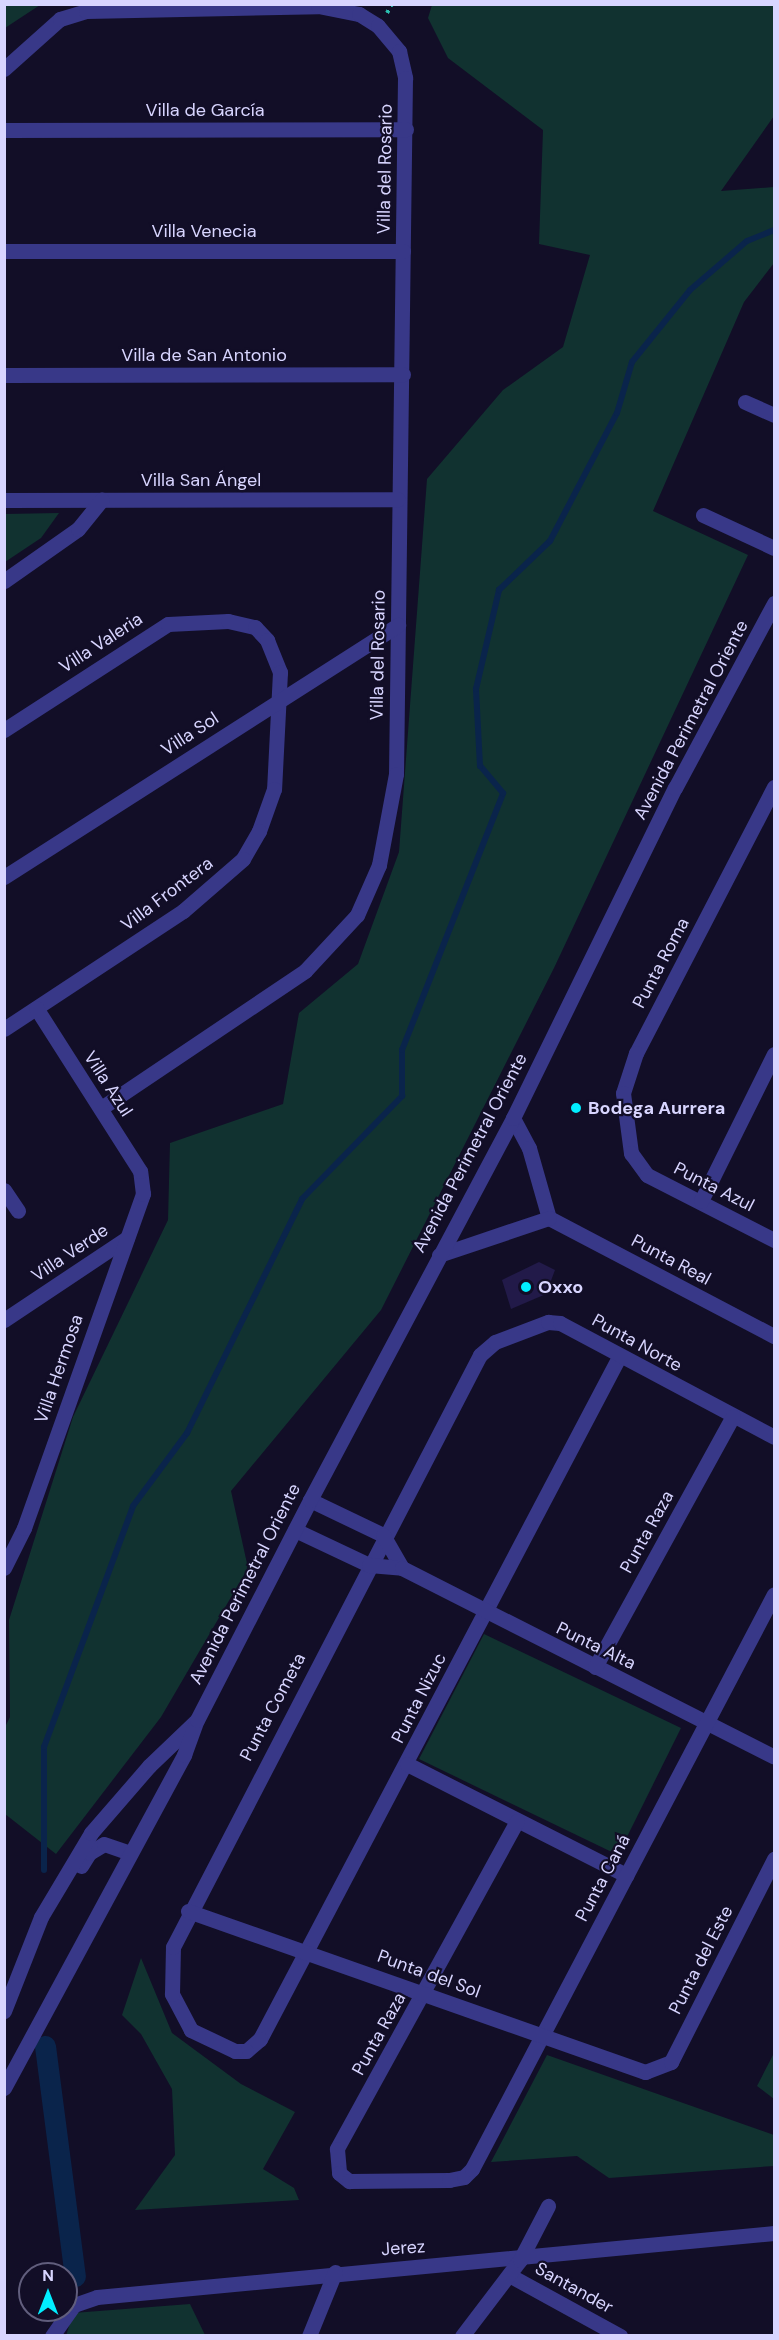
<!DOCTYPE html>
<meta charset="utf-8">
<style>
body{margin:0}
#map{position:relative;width:779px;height:2340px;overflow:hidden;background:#120e27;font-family:"DM Sans",sans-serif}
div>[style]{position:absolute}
.green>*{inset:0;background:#113230}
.stream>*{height:6px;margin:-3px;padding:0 3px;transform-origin:3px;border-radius:3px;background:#0a244b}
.canal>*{height:21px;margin:-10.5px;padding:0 10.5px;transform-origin:10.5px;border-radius:10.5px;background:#0a244b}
.building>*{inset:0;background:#221a49}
.path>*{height:4px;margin-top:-2px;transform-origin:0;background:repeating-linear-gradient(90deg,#2abeb0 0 3px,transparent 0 7.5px)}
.minor>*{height:15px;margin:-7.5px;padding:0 7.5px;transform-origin:7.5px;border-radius:7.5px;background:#383888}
.tertiary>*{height:15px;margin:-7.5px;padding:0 7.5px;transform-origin:7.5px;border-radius:7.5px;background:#383888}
.dots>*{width:16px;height:16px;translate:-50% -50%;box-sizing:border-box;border:3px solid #120e27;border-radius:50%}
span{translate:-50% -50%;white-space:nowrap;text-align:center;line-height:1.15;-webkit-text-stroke:4.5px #120e27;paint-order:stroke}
.street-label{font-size:18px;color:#d8d5ff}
.poi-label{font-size:18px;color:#d8d5ff;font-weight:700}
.left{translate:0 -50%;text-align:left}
.frame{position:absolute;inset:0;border:6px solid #d8d5ff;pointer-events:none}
.north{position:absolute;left:18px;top:2262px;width:60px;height:60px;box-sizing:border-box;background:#120e27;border:2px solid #615e7d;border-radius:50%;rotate:0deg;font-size:16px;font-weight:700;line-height:24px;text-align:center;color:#d8d5ff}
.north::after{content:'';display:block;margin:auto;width:21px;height:27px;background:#01eeff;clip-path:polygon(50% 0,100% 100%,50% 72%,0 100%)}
</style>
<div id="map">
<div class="green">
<i style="clip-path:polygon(5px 4px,40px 4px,40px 5px,5px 28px)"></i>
<i style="clip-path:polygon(432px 5px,774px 5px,774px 116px,721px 191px,774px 187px,774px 263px,744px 302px,653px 511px,748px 555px,554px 968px,381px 1310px,231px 1491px,248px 1568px,161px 1717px,56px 1854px,5px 1814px,4px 1729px,10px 1717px,9px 1620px,73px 1417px,168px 1220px,170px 1143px,283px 1104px,299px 1013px,358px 964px,399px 852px,427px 479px,503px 390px,563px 347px,590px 255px,539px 244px,543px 130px,448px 58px,428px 18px)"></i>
<i style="clip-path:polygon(59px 513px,41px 538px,5px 562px,5px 514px)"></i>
<i style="clip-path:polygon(484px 1634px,681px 1728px,618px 1855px,419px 1759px)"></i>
<i style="clip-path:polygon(141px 1958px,172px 2033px,241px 2084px,295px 2112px,263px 2169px,294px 2188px,299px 2200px,135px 2210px,175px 2155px,172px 2089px,141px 2034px,122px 2015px)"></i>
<i style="clip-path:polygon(774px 2053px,774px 2099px,757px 2086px)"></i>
<i style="clip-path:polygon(547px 2055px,774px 2135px,774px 2166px,609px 2178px,577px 2156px,491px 2162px)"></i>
<i style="clip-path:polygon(190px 2304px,205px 2335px,66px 2336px,73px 2313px)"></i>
</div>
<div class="stream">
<i style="left:44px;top:1870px;width:123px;rotate:-90deg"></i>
<i style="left:44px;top:1747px;width:257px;rotate:-69.7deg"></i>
<i style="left:133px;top:1506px;width:91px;rotate:-53.5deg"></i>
<i style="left:187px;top:1433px;width:261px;rotate:-63.8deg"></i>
<i style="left:302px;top:1199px;width:144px;rotate:-45.8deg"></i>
<i style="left:402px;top:1096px;width:46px;rotate:-90deg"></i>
<i style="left:402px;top:1050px;width:276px;rotate:-68.5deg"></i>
<i style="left:503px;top:793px;width:35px;rotate:-130deg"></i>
<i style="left:480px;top:766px;width:77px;rotate:-93deg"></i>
<i style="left:476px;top:689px;width:102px;rotate:-76.9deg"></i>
<i style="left:499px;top:590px;width:71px;rotate:-43.9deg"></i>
<i style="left:550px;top:541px;width:144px;rotate:-62.4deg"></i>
<i style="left:617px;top:413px;width:53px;rotate:-73.6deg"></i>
<i style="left:632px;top:362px;width:92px;rotate:-51.1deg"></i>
<i style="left:690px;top:290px;width:75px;rotate:-40.7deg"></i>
<i style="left:747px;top:241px;width:29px;rotate:-22deg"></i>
</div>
<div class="canal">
<i style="left:45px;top:2046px;width:232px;rotate:82.6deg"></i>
</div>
<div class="building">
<i style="clip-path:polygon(539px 1262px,555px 1270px,546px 1294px,511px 1309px,502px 1280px)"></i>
</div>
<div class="path">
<i style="left:387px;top:13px;width:10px;rotate:-61deg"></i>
</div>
<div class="minor">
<i style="left:4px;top:69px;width:75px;rotate:-41.8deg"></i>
<i style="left:60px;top:19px;width:27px;rotate:-17deg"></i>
<i style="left:86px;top:11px;width:232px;rotate:-1.2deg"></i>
<i style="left:318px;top:6px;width:42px;rotate:11deg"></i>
<i style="left:359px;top:14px;width:22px;rotate:32deg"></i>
<i style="left:378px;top:26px;width:33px;rotate:50deg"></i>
<i style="left:399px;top:51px;width:28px;rotate:77deg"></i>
<i style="left:405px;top:78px;width:696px;rotate:90.74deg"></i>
<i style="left:396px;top:774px;width:93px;rotate:100.6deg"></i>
<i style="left:379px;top:865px;width:55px;rotate:113.7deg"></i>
<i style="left:357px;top:915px;width:76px;rotate:132.9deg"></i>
<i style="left:305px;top:971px;width:246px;rotate:146.1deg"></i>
<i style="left:4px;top:130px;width:402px;rotate:-0.1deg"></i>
<i style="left:4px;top:251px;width:399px"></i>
<i style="left:4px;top:375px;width:399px;rotate:-0.1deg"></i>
<i style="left:745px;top:402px;width:32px;rotate:24deg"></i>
<i style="left:4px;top:500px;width:394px;rotate:-0.1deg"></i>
<i style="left:703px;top:515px;width:78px;rotate:24.9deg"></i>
<i style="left:4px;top:581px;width:90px;rotate:-35.1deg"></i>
<i style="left:78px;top:529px;width:38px;rotate:-51deg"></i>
<i style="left:4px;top:730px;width:195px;rotate:-32.9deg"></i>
<i style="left:168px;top:624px;width:60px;rotate:-2.9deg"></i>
<i style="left:228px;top:621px;width:28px;rotate:13deg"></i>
<i style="left:255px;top:627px;width:18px;rotate:47deg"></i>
<i style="left:267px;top:640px;width:35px;rotate:68deg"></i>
<i style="left:280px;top:672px;width:117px;rotate:92.9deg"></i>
<i style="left:274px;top:789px;width:45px;rotate:109.7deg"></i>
<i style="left:259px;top:831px;width:32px;rotate:120deg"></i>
<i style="left:243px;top:859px;width:79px;rotate:139.1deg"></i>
<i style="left:183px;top:911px;width:214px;rotate:146.6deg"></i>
<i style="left:774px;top:787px;width:300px;rotate:117.4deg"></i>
<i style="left:636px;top:1053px;width:42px;rotate:108deg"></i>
<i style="left:623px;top:1093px;width:61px;rotate:82.4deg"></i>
<i style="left:631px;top:1153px;width:27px;rotate:54deg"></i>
<i style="left:647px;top:1175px;width:143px;rotate:27.1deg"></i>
<i style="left:4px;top:877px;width:468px;rotate:-32.6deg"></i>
<i style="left:513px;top:1118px;width:34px;rotate:62deg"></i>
<i style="left:529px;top:1148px;width:73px;rotate:74.1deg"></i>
<i style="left:549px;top:1218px;width:254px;rotate:27.7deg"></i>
<i style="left:4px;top:1190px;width:25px;rotate:56deg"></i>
<i style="left:701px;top:1201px;width:164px;rotate:-63.6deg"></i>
<i style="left:439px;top:1255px;width:116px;rotate:-18.6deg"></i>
<i style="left:4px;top:1320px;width:148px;rotate:-33.7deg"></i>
<i style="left:619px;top:1357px;width:771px;rotate:117.76deg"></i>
<i style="left:260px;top:2039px;width:18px;rotate:139deg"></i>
<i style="left:246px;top:2051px;width:11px;rotate:180deg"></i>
<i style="left:235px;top:2051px;width:49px;rotate:-154.5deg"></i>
<i style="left:191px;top:2030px;width:41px;rotate:-117.8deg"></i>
<i style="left:172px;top:1994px;width:47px;rotate:-88.8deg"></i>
<i style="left:173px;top:1947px;width:667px;rotate:-62.59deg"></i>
<i style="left:480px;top:1355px;width:20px;rotate:-41deg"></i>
<i style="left:495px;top:1342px;width:57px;rotate:-20.7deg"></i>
<i style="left:548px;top:1322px;width:12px;rotate:5deg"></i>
<i style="left:560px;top:1323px;width:242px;rotate:28deg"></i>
<i style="left:310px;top:1500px;width:81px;rotate:25.6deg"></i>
<i style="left:383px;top:1535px;width:38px;rotate:60deg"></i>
<i style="left:295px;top:1530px;width:82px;rotate:25.3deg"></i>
<i style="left:369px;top:1565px;width:33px;rotate:5deg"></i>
<i style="left:402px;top:1568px;width:417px;rotate:26.9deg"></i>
<i style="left:4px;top:1568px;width:45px;rotate:-63.4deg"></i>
<i style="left:24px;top:1528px;width:355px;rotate:-70.4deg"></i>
<i style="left:143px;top:1194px;width:23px;rotate:-97deg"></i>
<i style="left:140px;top:1171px;width:193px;rotate:-122.5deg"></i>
<i style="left:595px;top:1667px;width:286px;rotate:-61.2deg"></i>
<i style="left:407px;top:1764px;width:246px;rotate:26.9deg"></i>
<i style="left:517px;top:1821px;width:374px;rotate:118.8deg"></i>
<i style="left:337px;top:2149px;width:24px;rotate:85deg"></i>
<i style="left:339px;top:2173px;width:13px;rotate:39deg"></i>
<i style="left:349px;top:2181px;width:100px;rotate:-0.6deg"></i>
<i style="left:449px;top:2180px;width:15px;rotate:-11deg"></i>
<i style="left:464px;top:2177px;width:11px;rotate:-45deg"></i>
<i style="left:472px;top:2169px;width:649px;rotate:-62.29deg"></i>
<i style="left:188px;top:1911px;width:485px;rotate:19.4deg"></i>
<i style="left:645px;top:2072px;width:28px;rotate:-21deg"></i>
<i style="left:671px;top:2062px;width:228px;rotate:-63.1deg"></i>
<i style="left:509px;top:2275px;width:127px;rotate:28.8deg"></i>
<i style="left:52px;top:2336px;width:38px;rotate:-55deg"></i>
<i style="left:74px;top:2305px;width:24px;rotate:-19deg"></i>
<i style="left:97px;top:2297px;width:680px;rotate:-5.4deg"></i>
<i style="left:309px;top:2336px;width:69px;rotate:-67.9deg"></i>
<i style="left:462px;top:2336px;width:96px;rotate:-52.7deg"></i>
<i style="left:520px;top:2260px;width:61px;rotate:-62.6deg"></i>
</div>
<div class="tertiary">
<i style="left:81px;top:1866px;width:15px;rotate:-58deg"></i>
<i style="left:89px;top:1853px;width:17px;rotate:-31deg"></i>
<i style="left:104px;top:1844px;width:28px;rotate:19deg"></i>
<i style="left:4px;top:2011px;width:101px;rotate:-68.5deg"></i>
<i style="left:41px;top:1917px;width:98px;rotate:-59.2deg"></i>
<i style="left:91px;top:1833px;width:89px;rotate:-49.1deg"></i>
<i style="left:149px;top:1766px;width:64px;rotate:-43.7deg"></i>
<i style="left:4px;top:2088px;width:379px;rotate:-61.6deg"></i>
<i style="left:184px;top:1755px;width:37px;rotate:-70deg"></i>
<i style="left:197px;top:1720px;width:247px;rotate:-62.8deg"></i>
<i style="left:310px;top:1500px;width:433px;rotate:-62deg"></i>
<i style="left:513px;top:1118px;width:368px;rotate:-63.9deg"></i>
<i style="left:675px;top:788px;width:210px;rotate:-61.8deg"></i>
</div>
<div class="dots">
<i style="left:576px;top:1108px;background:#01eeff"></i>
<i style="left:526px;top:1287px;background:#01eeff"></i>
</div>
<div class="street-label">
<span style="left:205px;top:110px">Villa de García</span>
<span style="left:385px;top:169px;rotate:-89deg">Villa del Rosario</span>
<span style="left:204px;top:231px">Villa Venecia</span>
<span style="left:204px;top:355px">Villa de San Antonio</span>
<span style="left:201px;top:480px">Villa San Ángel</span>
<span style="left:101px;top:643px;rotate:-33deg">Villa Valeria</span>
<span style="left:378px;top:655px;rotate:-89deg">Villa del Rosario</span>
<span style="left:691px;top:720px;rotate:-62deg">Avenida Perimetral Oriente</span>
<span style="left:190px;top:734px;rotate:-33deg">Villa Sol</span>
<span style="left:167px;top:894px;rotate:-37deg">Villa Frontera</span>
<span style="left:661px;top:963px;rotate:-62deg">Punta Roma</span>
<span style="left:108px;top:1084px;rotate:57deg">Villa Azul</span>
<span style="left:470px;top:1153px;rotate:-62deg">Avenida Perimetral Oriente</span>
<span style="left:714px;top:1187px;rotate:27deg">Punta Azul</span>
<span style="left:70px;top:1253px;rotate:-34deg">Villa Verde</span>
<span style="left:671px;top:1260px;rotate:28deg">Punta Real</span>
<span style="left:637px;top:1343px;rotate:29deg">Punta Norte</span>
<span style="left:59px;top:1369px;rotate:-71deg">Villa Hermosa</span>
<span style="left:647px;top:1532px;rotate:-61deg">Punta Raza</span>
<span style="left:245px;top:1584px;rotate:-63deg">Avenida Perimetral Oriente</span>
<span style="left:596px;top:1646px;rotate:26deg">Punta Alta</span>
<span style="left:419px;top:1698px;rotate:-63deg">Punta Nizuc</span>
<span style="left:273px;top:1707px;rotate:-62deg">Punta Cometa</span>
<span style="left:603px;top:1878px;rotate:-62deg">Punta Caná</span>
<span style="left:701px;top:1960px;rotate:-63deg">Punta del Este</span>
<span style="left:429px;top:1974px;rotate:20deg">Punta del Sol</span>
<span style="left:379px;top:2034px;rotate:-61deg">Punta Raza</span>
<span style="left:403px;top:2248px;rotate:-4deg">Jerez</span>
<span style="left:574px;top:2288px;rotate:29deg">Santander</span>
</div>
<div class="poi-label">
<span class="left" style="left:588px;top:1108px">Bodega Aurrera</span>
<span class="left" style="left:538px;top:1287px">Oxxo</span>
</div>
<div class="frame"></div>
<div class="north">N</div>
</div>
